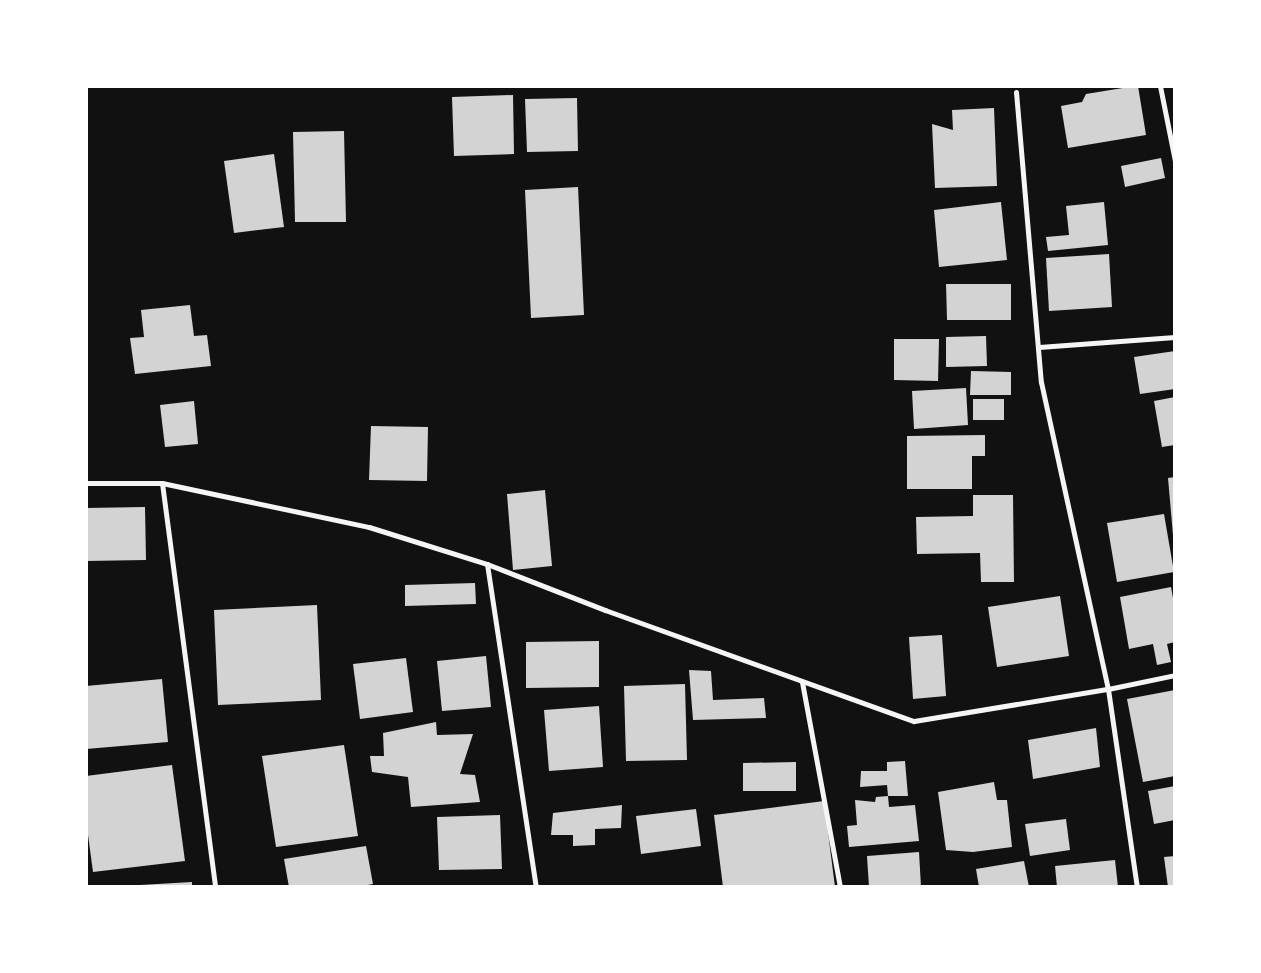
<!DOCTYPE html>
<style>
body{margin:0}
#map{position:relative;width:1261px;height:973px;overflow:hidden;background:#111;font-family:Ubuntu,sans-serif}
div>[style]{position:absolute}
.building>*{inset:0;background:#d3d3d3}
.minor>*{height:5px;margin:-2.5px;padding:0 2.5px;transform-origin:2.5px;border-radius:2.5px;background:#f5f5f5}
span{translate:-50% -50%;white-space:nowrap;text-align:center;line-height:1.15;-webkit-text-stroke:4px #fff;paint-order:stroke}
.frame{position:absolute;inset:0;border:88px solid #fff;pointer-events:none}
</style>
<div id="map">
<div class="building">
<i style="clip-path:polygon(1135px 86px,1138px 86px,1146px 135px,1068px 148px,1061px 106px,1082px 102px,1086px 94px)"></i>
<i style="clip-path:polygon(513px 95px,514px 154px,454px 156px,452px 97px)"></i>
<i style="clip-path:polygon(577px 98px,578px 151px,527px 152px,525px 99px)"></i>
<i style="clip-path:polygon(994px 108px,997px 186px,935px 188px,932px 124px,953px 130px,952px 110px)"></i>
<i style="clip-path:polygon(344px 131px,346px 222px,295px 222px,293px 132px)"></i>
<i style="clip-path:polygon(274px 154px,284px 227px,234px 233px,224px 161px)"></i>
<i style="clip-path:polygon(1161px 158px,1165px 178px,1125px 187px,1121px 166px)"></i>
<i style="clip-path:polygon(578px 187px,584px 315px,531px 318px,525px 190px)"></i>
<i style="clip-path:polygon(1001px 202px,1007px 260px,939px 267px,934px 210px)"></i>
<i style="clip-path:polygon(1104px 202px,1108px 245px,1048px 251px,1046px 237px,1069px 235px,1066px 206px)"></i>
<i style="clip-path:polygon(1109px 254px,1112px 307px,1049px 311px,1046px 258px)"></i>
<i style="clip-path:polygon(946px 284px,1011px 284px,1011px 320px,947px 320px)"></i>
<i style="clip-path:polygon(190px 305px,194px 336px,207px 335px,211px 366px,135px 374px,130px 338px,144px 337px,141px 310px)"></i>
<i style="clip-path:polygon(986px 336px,987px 366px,946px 367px,946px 337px)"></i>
<i style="clip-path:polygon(894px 339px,939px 339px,938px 381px,894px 380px)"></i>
<i style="clip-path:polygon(1175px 351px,1175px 389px,1140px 394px,1134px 357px)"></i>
<i style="clip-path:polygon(971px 371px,1011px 372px,1011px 395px,970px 395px)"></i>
<i style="clip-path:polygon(966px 388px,968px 425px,914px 429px,912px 391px)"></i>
<i style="clip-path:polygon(1175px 397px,1175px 445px,1162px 447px,1154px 401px)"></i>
<i style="clip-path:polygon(973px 399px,1004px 399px,1004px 420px,973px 420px)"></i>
<i style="clip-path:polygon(194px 401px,198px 444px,165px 447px,160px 405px)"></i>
<i style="clip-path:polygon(371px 426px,428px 427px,427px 481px,369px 480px)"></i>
<i style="clip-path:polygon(985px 435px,985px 456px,972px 456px,972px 489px,907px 489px,907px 436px)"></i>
<i style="clip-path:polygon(1175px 477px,1175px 535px,1173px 535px,1168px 478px)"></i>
<i style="clip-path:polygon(545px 490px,552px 566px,513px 570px,507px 494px)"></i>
<i style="clip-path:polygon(973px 495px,1013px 495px,1014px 582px,981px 582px,980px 553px,917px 554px,916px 517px,973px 516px)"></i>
<i style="clip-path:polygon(145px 507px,146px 560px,86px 561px,86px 508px)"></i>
<i style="clip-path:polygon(1164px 514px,1174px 572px,1117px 582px,1107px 523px)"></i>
<i style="clip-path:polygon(475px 583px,476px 604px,405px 606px,405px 585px)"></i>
<i style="clip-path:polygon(1171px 587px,1175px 609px,1175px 642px,1167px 644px,1171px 662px,1157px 665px,1153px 644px,1129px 649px,1120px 597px)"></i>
<i style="clip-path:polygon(1060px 596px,1069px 656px,997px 667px,988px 607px)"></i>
<i style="clip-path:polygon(317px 605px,321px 700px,218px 705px,214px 610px)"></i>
<i style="clip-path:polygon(942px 635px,946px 696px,913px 699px,909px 637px)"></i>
<i style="clip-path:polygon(599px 641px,599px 687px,526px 688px,526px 642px)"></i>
<i style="clip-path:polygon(486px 656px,491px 707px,442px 711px,437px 661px)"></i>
<i style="clip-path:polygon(406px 658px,413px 712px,360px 719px,353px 664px)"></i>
<i style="clip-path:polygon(689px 670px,711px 671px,713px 700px,764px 698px,766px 718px,693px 720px)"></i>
<i style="clip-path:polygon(162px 679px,168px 742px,86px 749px,86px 686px)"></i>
<i style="clip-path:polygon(685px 684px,687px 760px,626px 761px,624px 686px)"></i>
<i style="clip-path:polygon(1175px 690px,1175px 776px,1143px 782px,1127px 699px)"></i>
<i style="clip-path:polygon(599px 706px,603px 767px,549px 771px,544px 710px)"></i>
<i style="clip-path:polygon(436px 722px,437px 735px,473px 734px,460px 774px,475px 775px,480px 802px,411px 807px,408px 777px,372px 772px,370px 756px,384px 756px,383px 733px)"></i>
<i style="clip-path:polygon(1096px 728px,1100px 767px,1033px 779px,1028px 740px)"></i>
<i style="clip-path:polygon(344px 745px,358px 836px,276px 847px,262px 756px)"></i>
<i style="clip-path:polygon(905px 761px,908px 796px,888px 796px,889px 807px,915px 805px,919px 841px,849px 847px,847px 826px,857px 825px,855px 800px,875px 802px,876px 797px,888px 796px,887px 785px,860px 787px,861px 771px,887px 771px,887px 762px)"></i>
<i style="clip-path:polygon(796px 762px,796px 791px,743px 791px,743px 763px)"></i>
<i style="clip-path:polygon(172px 765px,185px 861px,93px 872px,86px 820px,86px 776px)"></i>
<i style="clip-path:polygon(994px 782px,997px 800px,1007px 800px,1012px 847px,973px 852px,946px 850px,938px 792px)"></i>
<i style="clip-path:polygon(1175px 786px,1175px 820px,1154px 824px,1148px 791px)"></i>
<i style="clip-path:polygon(824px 801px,835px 887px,723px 887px,714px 815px)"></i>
<i style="clip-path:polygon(622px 805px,621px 828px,595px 829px,595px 845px,573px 846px,573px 835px,551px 835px,553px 813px)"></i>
<i style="clip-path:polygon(696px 809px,701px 846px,641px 854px,636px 816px)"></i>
<i style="clip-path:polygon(500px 815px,502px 869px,439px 870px,437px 817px)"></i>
<i style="clip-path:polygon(1066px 819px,1070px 850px,1030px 856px,1025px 824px)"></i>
<i style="clip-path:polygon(366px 846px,373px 884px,357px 887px,289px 887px,284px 859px)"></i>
<i style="clip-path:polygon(919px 852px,921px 887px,869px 887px,867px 856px)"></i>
<i style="clip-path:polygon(1175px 856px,1175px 887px,1168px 887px,1164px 857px)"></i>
<i style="clip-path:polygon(1115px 860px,1118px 887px,1057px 887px,1055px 866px)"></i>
<i style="clip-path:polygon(1024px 861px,1029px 887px,979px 887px,976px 869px)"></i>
<i style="clip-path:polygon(192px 882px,192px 887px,140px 887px,140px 885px)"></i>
</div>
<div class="minor">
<i style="left:1160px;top:86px;width:76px;rotate:78.7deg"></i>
<i style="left:1016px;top:92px;width:291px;rotate:85.1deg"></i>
<i style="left:1041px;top:382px;width:314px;rotate:77.7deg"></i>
<i style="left:1108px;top:689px;width:200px;rotate:81.7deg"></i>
<i style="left:1039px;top:347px;width:136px;rotate:-4.2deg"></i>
<i style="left:86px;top:483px;width:76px"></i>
<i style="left:162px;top:483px;width:212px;rotate:12deg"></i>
<i style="left:369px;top:527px;width:124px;rotate:17.4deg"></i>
<i style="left:487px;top:564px;width:127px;rotate:21.3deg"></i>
<i style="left:605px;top:610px;width:328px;rotate:19.8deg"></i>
<i style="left:914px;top:721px;width:197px;rotate:-9.4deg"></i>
<i style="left:1108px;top:689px;width:68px;rotate:-11.8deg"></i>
<i style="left:162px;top:483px;width:407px;rotate:82.5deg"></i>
<i style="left:487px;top:564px;width:327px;rotate:81.4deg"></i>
<i style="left:802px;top:682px;width:208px;rotate:79.5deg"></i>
</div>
<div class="frame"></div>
</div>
